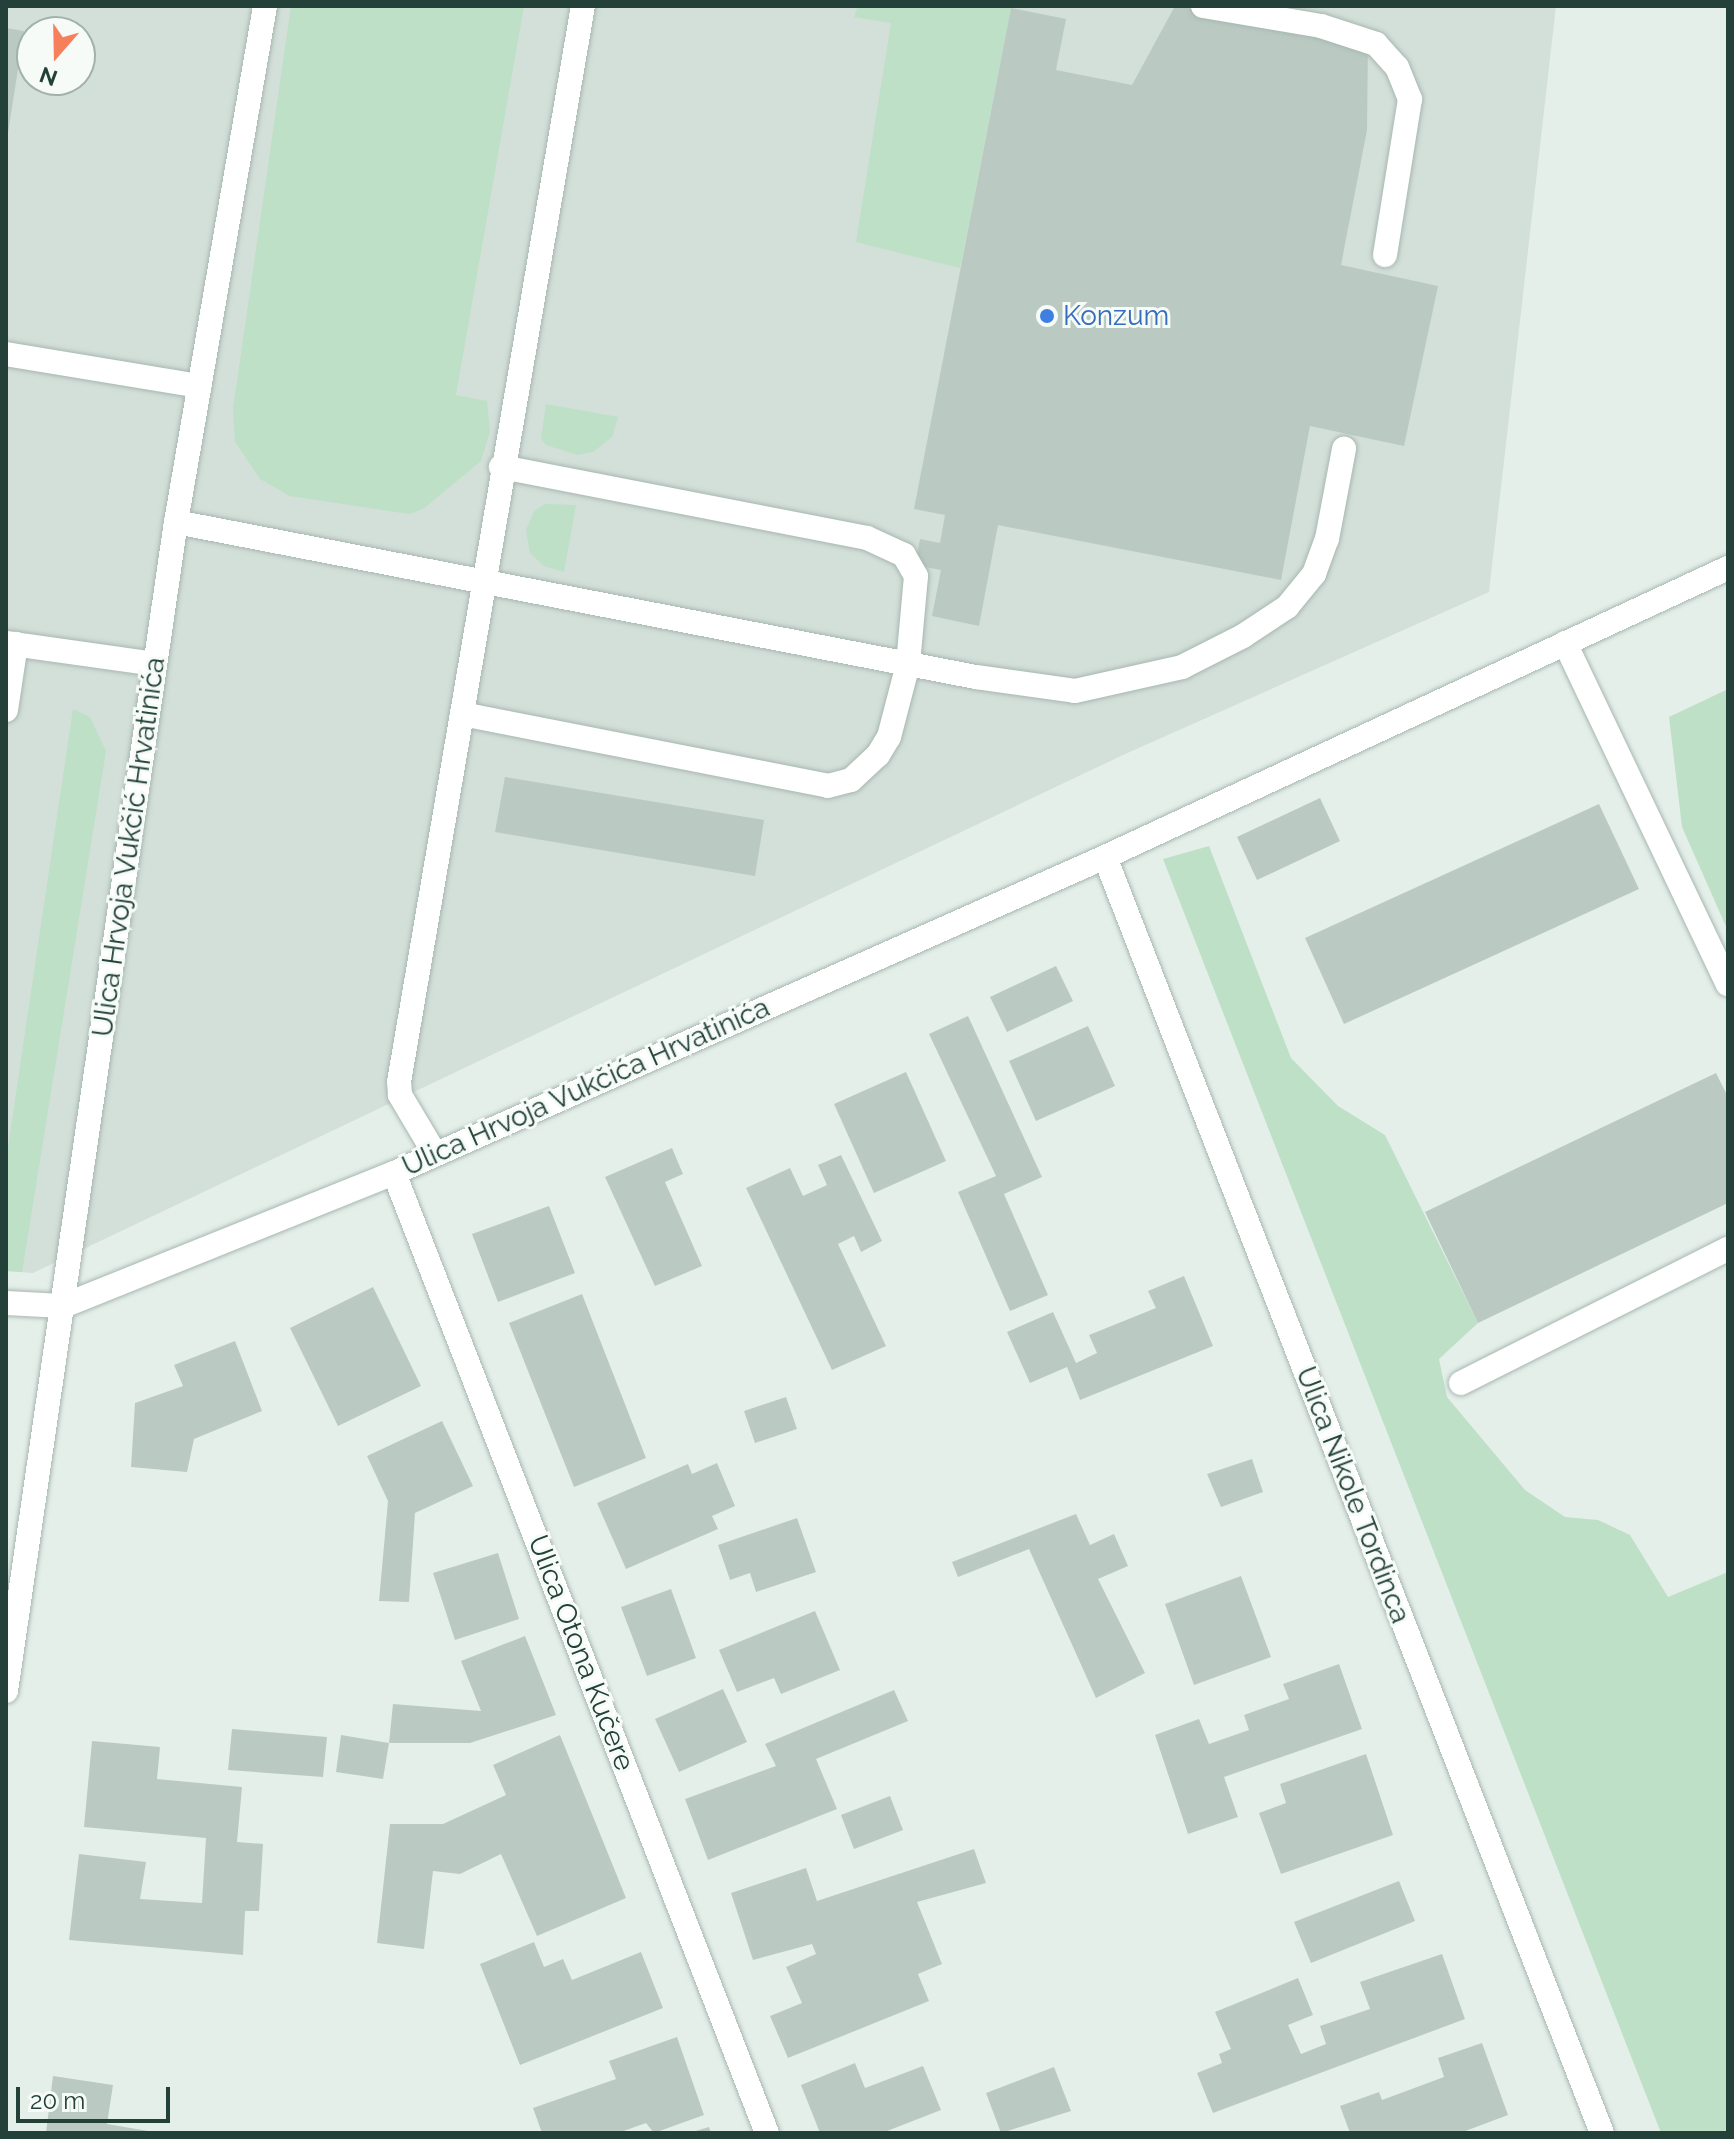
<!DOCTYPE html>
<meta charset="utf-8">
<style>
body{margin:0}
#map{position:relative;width:1734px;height:2139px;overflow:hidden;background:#e5efea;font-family:Raleway,sans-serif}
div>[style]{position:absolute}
.built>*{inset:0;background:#d3dfd9}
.green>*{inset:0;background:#bee0c7}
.building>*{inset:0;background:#bacac3}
.roads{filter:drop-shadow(0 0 2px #a7b7b1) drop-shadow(0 0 2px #a7b7b1)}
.lane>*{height:24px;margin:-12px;padding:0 12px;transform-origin:12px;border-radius:12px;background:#fff}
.street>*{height:24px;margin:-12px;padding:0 12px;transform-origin:12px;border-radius:12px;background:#fff}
.secondary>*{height:24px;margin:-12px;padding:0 12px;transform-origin:12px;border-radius:12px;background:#fff}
.dots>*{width:22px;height:22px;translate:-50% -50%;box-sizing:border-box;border:4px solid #f6fbf8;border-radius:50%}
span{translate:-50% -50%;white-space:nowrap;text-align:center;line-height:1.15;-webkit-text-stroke:6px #f6fbf8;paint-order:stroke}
.shop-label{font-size:28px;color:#366cbe}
.left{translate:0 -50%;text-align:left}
.street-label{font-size:28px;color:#234139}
.frame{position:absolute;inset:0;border:8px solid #234139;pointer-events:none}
.north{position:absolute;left:16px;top:16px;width:80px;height:80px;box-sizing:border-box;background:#f6fbf8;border:2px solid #a2b1ac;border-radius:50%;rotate:200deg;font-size:22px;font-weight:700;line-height:32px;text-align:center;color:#234139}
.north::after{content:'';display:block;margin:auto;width:28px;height:36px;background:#f6805c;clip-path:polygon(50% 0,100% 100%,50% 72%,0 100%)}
.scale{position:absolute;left:16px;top:2087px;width:154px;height:36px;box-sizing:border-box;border:4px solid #234139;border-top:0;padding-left:10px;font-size:24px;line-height:28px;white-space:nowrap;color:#234139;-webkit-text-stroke:6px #f6fbf8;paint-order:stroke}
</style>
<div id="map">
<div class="built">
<i style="clip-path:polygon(evenodd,6px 6px,1556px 6px,1489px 592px,1123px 755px,33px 1273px,6px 1271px,6px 6px,32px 32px,80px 32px,80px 80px,32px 80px,32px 32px)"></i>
</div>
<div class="green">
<i style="clip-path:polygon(291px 6px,524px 6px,456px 395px,487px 401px,490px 432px,481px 461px,423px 509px,409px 514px,290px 496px,260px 479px,235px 442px,233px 409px)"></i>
<i style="clip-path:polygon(858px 6px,1011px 8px,960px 268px,856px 242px,891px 23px,854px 17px)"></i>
<i style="clip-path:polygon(546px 404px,618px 417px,612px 437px,593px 452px,577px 455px,546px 445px,541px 439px)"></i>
<i style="clip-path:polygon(545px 504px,576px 505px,564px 572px,544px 566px,530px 553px,526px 530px,534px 511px)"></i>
<i style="clip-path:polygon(1728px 689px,1728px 931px,1682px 827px,1669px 717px)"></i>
<i style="clip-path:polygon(73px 709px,90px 717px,106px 751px,22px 1272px,6px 1271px,6px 1161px)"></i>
<i style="clip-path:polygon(1209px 846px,1291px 1058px,1338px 1106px,1385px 1135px,1478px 1323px,1439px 1359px,1447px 1397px,1525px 1490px,1565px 1517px,1598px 1520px,1630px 1535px,1668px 1597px,1728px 1572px,1728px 2133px,1661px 2133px,1163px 859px)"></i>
</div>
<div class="building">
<i style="clip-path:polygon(1175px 6px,1368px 41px,1367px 130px,1341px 265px,1438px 286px,1404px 446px,1310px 426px,1281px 580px,998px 525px,979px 626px,932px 616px,941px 570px,915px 565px,920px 539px,940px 543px,945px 515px,914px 509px,1011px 8px,1066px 19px,1056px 70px,1132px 85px)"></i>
<i style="clip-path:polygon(6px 28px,24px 31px,8px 133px,6px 133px)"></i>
<i style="clip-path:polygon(505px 777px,764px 820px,755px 876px,495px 832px)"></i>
<i style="clip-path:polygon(1320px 798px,1340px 841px,1257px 880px,1237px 837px)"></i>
<i style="clip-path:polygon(1599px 804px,1639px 889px,1344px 1024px,1305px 938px)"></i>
<i style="clip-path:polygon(1056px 966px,1073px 1001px,1007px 1032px,990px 997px)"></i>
<i style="clip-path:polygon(968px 1016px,1042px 1177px,1004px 1194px,1048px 1295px,1010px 1311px,958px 1192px,996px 1176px,929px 1034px)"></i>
<i style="clip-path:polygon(1088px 1026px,1115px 1086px,1036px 1121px,1009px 1061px)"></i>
<i style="clip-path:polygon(906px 1072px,946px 1161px,874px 1193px,834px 1104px)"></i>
<i style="clip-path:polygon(1716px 1073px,1728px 1097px,1728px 1203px,1478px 1323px,1425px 1212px)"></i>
<i style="clip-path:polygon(672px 1148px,683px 1174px,665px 1182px,702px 1266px,655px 1286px,605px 1177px)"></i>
<i style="clip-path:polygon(841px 1155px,882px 1241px,861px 1252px,854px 1236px,838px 1244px,886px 1346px,832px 1370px,746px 1188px,790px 1168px,803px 1196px,827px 1185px,818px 1165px)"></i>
<i style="clip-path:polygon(549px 1206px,575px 1273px,498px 1302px,472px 1234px)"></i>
<i style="clip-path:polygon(1184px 1276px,1213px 1346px,1080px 1400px,1067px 1367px,1030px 1383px,1007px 1332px,1053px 1312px,1076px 1363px,1097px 1353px,1089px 1335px,1156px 1308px,1148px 1291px)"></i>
<i style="clip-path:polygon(373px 1287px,421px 1386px,338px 1426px,290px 1328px)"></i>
<i style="clip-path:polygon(582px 1294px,646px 1458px,574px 1487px,509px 1323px)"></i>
<i style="clip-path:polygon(235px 1341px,262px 1411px,194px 1439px,187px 1472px,131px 1467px,135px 1403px,183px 1386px,174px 1365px)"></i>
<i style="clip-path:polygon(786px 1397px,797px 1429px,755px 1443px,744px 1411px)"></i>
<i style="clip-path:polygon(442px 1421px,473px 1486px,415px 1513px,409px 1602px,379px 1601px,388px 1501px,367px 1456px)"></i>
<i style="clip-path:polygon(1252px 1459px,1263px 1492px,1221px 1507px,1207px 1474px)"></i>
<i style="clip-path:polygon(717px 1463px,735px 1506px,712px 1516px,718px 1529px,626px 1569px,597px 1503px,688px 1464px,692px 1474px)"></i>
<i style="clip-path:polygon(1076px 1514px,1090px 1545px,1114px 1534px,1128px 1566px,1098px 1579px,1145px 1673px,1096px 1698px,1029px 1549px,958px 1577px,952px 1562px)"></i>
<i style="clip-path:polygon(797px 1518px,816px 1572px,756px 1592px,750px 1573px,730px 1580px,718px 1545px)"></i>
<i style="clip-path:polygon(498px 1553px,519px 1619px,455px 1640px,433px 1573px)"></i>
<i style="clip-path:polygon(1241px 1576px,1271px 1657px,1194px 1685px,1165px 1604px)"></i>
<i style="clip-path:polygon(671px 1589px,696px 1658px,647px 1676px,621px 1607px)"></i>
<i style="clip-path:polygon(815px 1611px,840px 1670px,781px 1694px,774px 1678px,737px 1692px,719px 1650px)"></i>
<i style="clip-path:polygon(525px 1636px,556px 1715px,470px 1743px,389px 1743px,393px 1704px,481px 1711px,461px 1661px)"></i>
<i style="clip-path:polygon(1339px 1664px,1362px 1729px,1224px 1777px,1238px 1817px,1188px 1834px,1155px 1735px,1199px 1719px,1209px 1744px,1249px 1730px,1244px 1715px,1289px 1699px,1283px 1684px)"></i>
<i style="clip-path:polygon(723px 1689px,747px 1742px,679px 1772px,655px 1719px)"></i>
<i style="clip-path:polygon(894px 1690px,908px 1721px,816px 1759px,837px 1809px,708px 1860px,685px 1799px,776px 1766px,765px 1744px)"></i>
<i style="clip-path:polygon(232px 1729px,327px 1737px,323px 1777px,228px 1770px)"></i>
<i style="clip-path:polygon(341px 1735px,389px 1743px,383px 1779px,336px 1772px)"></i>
<i style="clip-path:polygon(560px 1735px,626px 1898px,537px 1936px,501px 1854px,460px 1874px,433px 1871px,424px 1949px,377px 1943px,390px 1824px,443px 1824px,506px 1795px,493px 1765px)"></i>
<i style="clip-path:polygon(92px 1741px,160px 1747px,157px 1779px,242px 1787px,237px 1842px,263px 1844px,259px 1911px,245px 1911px,243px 1955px,69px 1940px,79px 1854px,146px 1862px,140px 1899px,202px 1903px,206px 1838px,84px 1827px)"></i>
<i style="clip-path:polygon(1366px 1754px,1393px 1835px,1281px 1874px,1259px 1813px,1286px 1803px,1280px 1784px)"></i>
<i style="clip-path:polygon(890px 1796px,903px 1830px,854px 1849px,841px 1815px)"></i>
<i style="clip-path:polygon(974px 1849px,986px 1883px,917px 1902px,942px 1964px,918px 1974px,929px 2001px,788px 2058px,770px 2016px,802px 2003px,786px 1967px,816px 1954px,812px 1944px,753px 1960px,731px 1893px,806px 1868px,817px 1901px)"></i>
<i style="clip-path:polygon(1399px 1881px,1415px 1921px,1311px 1963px,1294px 1922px)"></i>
<i style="clip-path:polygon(534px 1942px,544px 1967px,563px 1959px,572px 1980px,641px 1952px,663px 2008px,520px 2065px,480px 1964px)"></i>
<i style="clip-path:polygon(1442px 1954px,1465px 2019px,1213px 2113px,1197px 2073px,1222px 2063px,1219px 2054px,1231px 2049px,1215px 2012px,1298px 1978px,1313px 2015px,1288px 2025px,1301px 2054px,1326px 2044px,1320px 2026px,1370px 2009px,1360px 1982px)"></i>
<i style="clip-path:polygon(677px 2037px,704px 2115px,654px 2133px,646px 2123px,618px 2133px,542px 2133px,533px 2108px,616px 2079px,609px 2061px)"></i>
<i style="clip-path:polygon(1482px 2043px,1508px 2115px,1460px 2133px,1350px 2133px,1340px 2106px,1379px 2092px,1382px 2100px,1444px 2077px,1438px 2058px)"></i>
<i style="clip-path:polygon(855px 2063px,865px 2088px,923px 2066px,941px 2110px,882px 2133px,820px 2133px,801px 2085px)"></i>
<i style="clip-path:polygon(1054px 2067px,1071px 2111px,1001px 2133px,986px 2093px)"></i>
<i style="clip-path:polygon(53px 2076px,113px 2085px,107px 2124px,160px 2133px,46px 2133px)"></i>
<i style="clip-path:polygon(709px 2127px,711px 2133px,692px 2133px,692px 2132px)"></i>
</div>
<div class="roads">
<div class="lane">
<i style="left:1203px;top:6px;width:120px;rotate:9.6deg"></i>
<i style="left:1321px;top:26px;width:58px;rotate:18.1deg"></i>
<i style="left:1376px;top:44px;width:31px;rotate:48deg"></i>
<i style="left:1397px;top:67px;width:35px;rotate:68deg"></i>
<i style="left:1410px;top:99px;width:158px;rotate:99.1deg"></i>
<i style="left:6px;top:354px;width:196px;rotate:9.4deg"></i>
<i style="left:176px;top:522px;width:815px;rotate:10.97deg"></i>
<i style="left:976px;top:677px;width:100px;rotate:8deg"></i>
<i style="left:1075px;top:691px;width:110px;rotate:-12.6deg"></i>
<i style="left:1182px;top:667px;width:68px;rotate:-26.9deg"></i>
<i style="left:1243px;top:636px;width:53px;rotate:-33.4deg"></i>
<i style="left:1287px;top:607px;width:43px;rotate:-50.7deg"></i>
<i style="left:1314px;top:574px;width:37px;rotate:-70deg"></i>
<i style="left:1327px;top:539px;width:92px;rotate:-79.3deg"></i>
<i style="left:6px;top:643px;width:150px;rotate:8deg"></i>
<i style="left:1565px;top:643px;width:378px;rotate:64.5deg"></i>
<i style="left:6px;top:710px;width:67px;rotate:-81.4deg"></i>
<i style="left:462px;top:714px;width:373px;rotate:11.1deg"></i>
<i style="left:828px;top:786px;width:24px;rotate:-15deg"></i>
<i style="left:851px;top:780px;width:37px;rotate:-43deg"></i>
<i style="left:878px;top:755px;width:21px;rotate:-59deg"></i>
<i style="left:889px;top:737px;width:75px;rotate:-75.4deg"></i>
<i style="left:908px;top:664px;width:88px;rotate:-84.8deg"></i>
<i style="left:916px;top:576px;width:24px;rotate:-120deg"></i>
<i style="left:904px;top:555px;width:41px;rotate:-155.3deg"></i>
<i style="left:867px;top:538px;width:373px;rotate:-169deg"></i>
<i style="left:1105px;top:857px;width:687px;rotate:-24.89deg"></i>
<i style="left:435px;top:1154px;width:69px;rotate:-120.7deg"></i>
<i style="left:400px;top:1095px;width:13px;rotate:-94deg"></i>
<i style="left:399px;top:1082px;width:1092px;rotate:-80.3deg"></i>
<i style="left:1461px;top:1383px;width:299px;rotate:-26.7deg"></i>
</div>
<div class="street">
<i style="left:394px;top:1173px;width:1030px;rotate:68.77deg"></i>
<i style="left:6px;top:1303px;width:57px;rotate:3deg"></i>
<i style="left:63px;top:1306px;width:357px;rotate:-21.9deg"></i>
<i style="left:394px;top:1173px;width:778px;rotate:-23.96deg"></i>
<i style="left:1105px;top:857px;width:1369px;rotate:68.72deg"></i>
</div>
<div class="secondary">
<i style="left:6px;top:1691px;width:1181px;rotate:-81.73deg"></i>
<i style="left:176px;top:522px;width:524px;rotate:-80.21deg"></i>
</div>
</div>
<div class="dots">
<i style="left:1047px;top:316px;background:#3f7fe0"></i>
</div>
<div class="shop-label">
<span class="left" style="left:1063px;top:316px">Konzum</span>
</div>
<div class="street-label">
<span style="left:129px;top:847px;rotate:-82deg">Ulica Hrvoja Vukčić Hrvatinića</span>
<span style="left:586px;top:1087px;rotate:-24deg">Ulica Hrvoja Vukčića Hrvatinića</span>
<span style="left:1353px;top:1495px;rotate:69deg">Ulica Nikole Tordinca</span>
<span style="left:581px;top:1653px;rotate:69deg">Ulica Otona Kučere</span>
</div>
<div class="frame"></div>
<div class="north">N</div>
<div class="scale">20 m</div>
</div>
